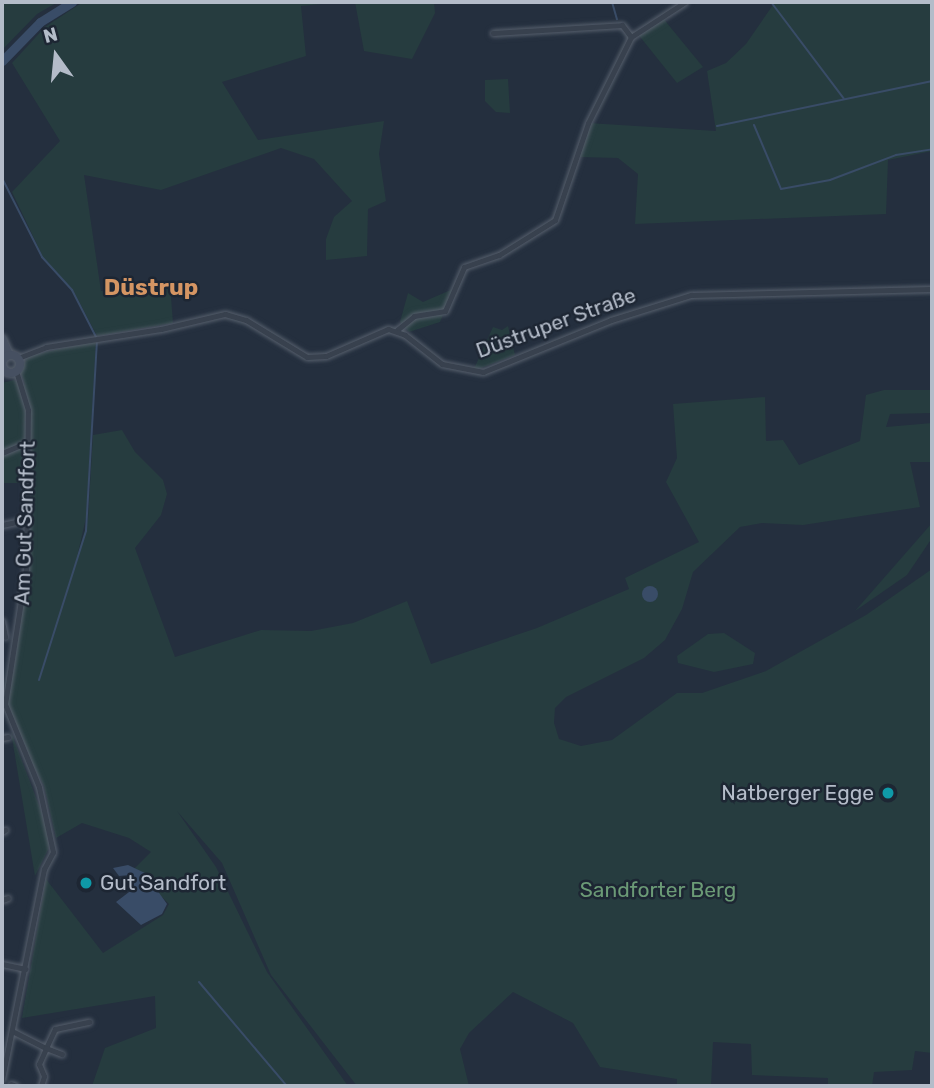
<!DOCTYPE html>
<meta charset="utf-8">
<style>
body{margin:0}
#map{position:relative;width:934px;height:1088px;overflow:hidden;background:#242f3e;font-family:Rubik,sans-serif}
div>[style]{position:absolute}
.green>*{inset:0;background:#263c3f}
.water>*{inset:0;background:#394c67}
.round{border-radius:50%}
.stream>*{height:2px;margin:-1px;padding:0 1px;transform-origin:1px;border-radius:1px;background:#394c67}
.river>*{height:9px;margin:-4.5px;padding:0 4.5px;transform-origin:4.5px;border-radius:4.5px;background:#394c67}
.roads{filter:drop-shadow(0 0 2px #565f6c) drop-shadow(0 0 2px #565f6c)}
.street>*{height:5px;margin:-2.5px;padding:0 2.5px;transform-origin:2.5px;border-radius:2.5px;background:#38414e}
.secondary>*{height:8px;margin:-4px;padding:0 4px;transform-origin:4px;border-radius:4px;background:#465061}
.secondary>.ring{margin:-4px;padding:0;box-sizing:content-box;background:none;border:8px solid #465061;border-radius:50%}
.dots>*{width:19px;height:19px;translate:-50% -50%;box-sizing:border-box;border:4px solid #1d2633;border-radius:50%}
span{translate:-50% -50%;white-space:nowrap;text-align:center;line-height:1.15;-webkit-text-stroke:5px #1d2633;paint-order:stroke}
.street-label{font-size:21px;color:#b4bcc9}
.poi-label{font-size:21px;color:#b4bcc9}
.right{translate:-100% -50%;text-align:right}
.left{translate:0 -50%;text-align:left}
.park-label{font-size:21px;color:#6b9a76}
.neighbourhood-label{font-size:23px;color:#d59563;font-weight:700}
.frame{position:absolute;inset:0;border:4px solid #b4bcc9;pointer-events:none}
.north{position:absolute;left:21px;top:21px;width:70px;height:70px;-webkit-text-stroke:5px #1d2633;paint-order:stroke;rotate:345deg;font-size:19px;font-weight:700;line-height:28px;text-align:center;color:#b4bcc9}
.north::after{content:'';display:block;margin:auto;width:24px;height:32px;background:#b4bcc9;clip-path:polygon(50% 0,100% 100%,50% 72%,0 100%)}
</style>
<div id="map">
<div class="green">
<i style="clip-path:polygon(2px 2px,58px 2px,37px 14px,2px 50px)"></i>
<i style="clip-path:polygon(83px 2px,343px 2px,301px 6px,306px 56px,222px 82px,258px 140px,384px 121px,379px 154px,386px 201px,368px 209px,367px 256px,326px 260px,326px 239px,334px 217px,352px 201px,314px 159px,281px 148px,161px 190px,84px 175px,101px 291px,170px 284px,173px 323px,97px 336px,73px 290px,43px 257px,12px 192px,60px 141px,12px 63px,45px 27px)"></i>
<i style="clip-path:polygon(355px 2px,434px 2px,435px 13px,412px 59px,364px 51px)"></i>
<i style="clip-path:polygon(775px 2px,932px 2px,932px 151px,888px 160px,886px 214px,635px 224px,638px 174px,618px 158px,578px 157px,588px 123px,716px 131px,707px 71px,726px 63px,746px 44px)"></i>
<i style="clip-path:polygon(662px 17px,703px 67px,677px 83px,637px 33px)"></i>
<i style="clip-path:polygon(508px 79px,510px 113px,496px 112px,485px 101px,485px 80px)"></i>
<i style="clip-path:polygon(453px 289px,440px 322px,409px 332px,400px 322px,408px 293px,423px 302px)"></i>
<i style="clip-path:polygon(508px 326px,515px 355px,473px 371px,493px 327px,502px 330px)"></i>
<i style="clip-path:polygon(96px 341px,86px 518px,77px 557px,88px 519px,93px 435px,122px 430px,135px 452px,163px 480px,167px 494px,161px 515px,135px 548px,175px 657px,261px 630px,311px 631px,353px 623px,407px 601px,431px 664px,537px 628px,629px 589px,625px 578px,699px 542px,666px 482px,677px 458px,673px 404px,765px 397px,766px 441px,783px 440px,799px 465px,860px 441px,866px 395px,884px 390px,932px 390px,932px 413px,890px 414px,886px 427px,932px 423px,932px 462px,910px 462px,920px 507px,803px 525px,762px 523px,740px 527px,693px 572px,682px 609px,665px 640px,644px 658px,566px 697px,555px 708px,554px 723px,559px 739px,581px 746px,612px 740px,677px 693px,702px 693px,766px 671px,866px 615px,932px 569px,932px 1053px,915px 1051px,912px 1070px,874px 1072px,872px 1086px,828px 1086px,828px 1078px,752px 1075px,751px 1044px,713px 1042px,711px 1086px,677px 1086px,677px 1079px,600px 1067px,573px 1023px,513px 992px,469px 1033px,460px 1049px,469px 1086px,357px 1086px,271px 975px,222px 863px,177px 811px,216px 867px,267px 972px,348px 1086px,92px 1086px,105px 1048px,156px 1028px,155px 996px,22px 1018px,46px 879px,103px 953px,163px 915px,169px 904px,134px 869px,151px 852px,129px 838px,82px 823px,56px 838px,44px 786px,8px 717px,5px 687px,25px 590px,27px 483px,2px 483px,2px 383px,14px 380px,25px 385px,21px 373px,27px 356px)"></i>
<i style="clip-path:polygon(932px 523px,932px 538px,907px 575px,855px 611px)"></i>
<i style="clip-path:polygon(724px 633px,755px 653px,753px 664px,714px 672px,678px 663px,677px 656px,708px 634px)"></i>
<i style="clip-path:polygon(11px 732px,48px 829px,49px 848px,35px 876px)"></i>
</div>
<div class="water">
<i class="round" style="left:642px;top:586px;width:16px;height:16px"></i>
<i style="clip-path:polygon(128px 865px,145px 873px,167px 904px,162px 914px,141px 925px,116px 902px,133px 889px,130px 875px,119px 876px,113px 868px)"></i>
</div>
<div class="stream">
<i style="left:612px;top:2px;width:18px;rotate:74deg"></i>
<i style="left:771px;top:2px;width:121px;rotate:53deg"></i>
<i style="left:754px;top:125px;width:69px;rotate:67.1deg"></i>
<i style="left:781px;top:189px;width:50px;rotate:-10.4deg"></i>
<i style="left:830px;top:180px;width:71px;rotate:-20.7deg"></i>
<i style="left:896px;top:155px;width:36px;rotate:-9deg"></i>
<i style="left:717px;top:126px;width:220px;rotate:-11.8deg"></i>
<i style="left:2px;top:178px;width:89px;rotate:63.1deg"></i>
<i style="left:42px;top:257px;width:45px;rotate:47.7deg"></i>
<i style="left:72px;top:290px;width:53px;rotate:62.9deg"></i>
<i style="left:39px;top:680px;width:156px;rotate:-72.5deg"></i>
<i style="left:86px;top:531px;width:188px;rotate:-86.7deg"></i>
<i style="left:199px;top:982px;width:136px;rotate:49.8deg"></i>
</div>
<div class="river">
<i style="left:2px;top:61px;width:54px;rotate:-45.7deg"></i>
<i style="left:40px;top:22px;width:38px;rotate:-32deg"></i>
</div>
<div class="roads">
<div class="street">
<i style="left:493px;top:33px;width:129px;rotate:-3.5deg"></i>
<i style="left:622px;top:25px;width:15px;rotate:53deg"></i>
<i style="left:397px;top:330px;width:22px;rotate:-39deg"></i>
<i style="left:414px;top:316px;width:31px;rotate:-9deg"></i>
<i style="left:445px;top:311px;width:48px;rotate:-66.6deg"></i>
<i style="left:464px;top:267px;width:37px;rotate:-19deg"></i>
<i style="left:499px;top:255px;width:66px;rotate:-32deg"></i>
<i style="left:555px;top:220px;width:102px;rotate:-71.2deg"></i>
<i style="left:588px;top:123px;width:96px;rotate:-63.4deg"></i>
<i style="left:631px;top:37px;width:64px;rotate:-32.9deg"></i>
<i style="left:18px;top:358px;width:30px;rotate:-21deg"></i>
<i style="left:46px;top:347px;width:116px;rotate:-8.9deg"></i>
<i style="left:161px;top:329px;width:66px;rotate:-13.2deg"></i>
<i style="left:225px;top:314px;width:22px;rotate:16deg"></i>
<i style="left:246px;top:320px;width:71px;rotate:31.2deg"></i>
<i style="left:307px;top:357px;width:19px;rotate:-3deg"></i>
<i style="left:326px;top:356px;width:68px;rotate:-23.5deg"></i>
<i style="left:388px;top:329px;width:18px;rotate:19deg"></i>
<i style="left:405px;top:335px;width:47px;rotate:38.1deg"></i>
<i style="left:442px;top:364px;width:42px;rotate:11deg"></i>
<i style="left:483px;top:372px;width:138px;rotate:-22.1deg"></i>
<i style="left:611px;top:320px;width:84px;rotate:-17.4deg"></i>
<i style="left:691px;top:295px;width:241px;rotate:-1.4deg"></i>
<i style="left:2px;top:361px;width:1px"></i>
<i style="left:2px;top:453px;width:28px;rotate:-23deg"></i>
<i style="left:2px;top:525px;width:25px;rotate:-12deg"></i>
<i style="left:2px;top:621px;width:16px;rotate:79deg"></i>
<i style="left:2px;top:738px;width:6px;rotate:-9deg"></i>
<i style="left:2px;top:832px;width:4px;rotate:-34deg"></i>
<i style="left:2px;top:900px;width:6px;rotate:-18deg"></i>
<i style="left:2px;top:964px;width:24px;rotate:12deg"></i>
<i style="left:14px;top:1032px;width:36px;rotate:27deg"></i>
<i style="left:46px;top:1048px;width:21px;rotate:-65deg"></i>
<i style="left:55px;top:1029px;width:35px;rotate:-12deg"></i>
<i style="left:2px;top:1079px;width:214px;rotate:-78.7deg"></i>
<i style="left:44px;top:869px;width:19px;rotate:-62deg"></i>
<i style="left:53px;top:852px;width:66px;rotate:-102.2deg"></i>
<i style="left:39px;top:787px;width:90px;rotate:-112.3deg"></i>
<i style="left:5px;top:704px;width:137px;rotate:-81.2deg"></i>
<i style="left:26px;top:569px;width:159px;rotate:-89.3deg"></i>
<i style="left:28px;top:410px;width:41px;rotate:-107.1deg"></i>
<i style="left:11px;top:1084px;width:5px;rotate:22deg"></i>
<i style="left:41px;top:1086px;width:10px;rotate:-73deg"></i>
<i style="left:44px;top:1076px;width:13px;rotate:-113deg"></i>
<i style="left:39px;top:1064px;width:17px;rotate:-66deg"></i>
<i style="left:46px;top:1048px;width:17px;rotate:21deg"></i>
</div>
<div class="secondary">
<i style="left:2px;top:339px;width:17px;rotate:66deg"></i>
<i class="ring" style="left:2px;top:355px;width:10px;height:10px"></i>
</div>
</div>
<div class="dots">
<i style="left:888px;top:793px;background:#0f9aa8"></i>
<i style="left:86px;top:883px;background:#0f9aa8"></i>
</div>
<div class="street-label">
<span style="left:556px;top:323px;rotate:-20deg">Düstruper Straße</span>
<span style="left:25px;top:523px;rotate:-88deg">Am Gut Sandfort</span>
</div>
<div class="poi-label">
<span class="right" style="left:874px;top:793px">Natberger Egge</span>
<span class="left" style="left:100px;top:883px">Gut Sandfort</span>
</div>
<div class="park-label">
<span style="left:658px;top:890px">Sandforter Berg</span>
</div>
<div class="neighbourhood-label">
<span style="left:151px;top:287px">Düstrup</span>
</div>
<div class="frame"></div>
<div class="north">N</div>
</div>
